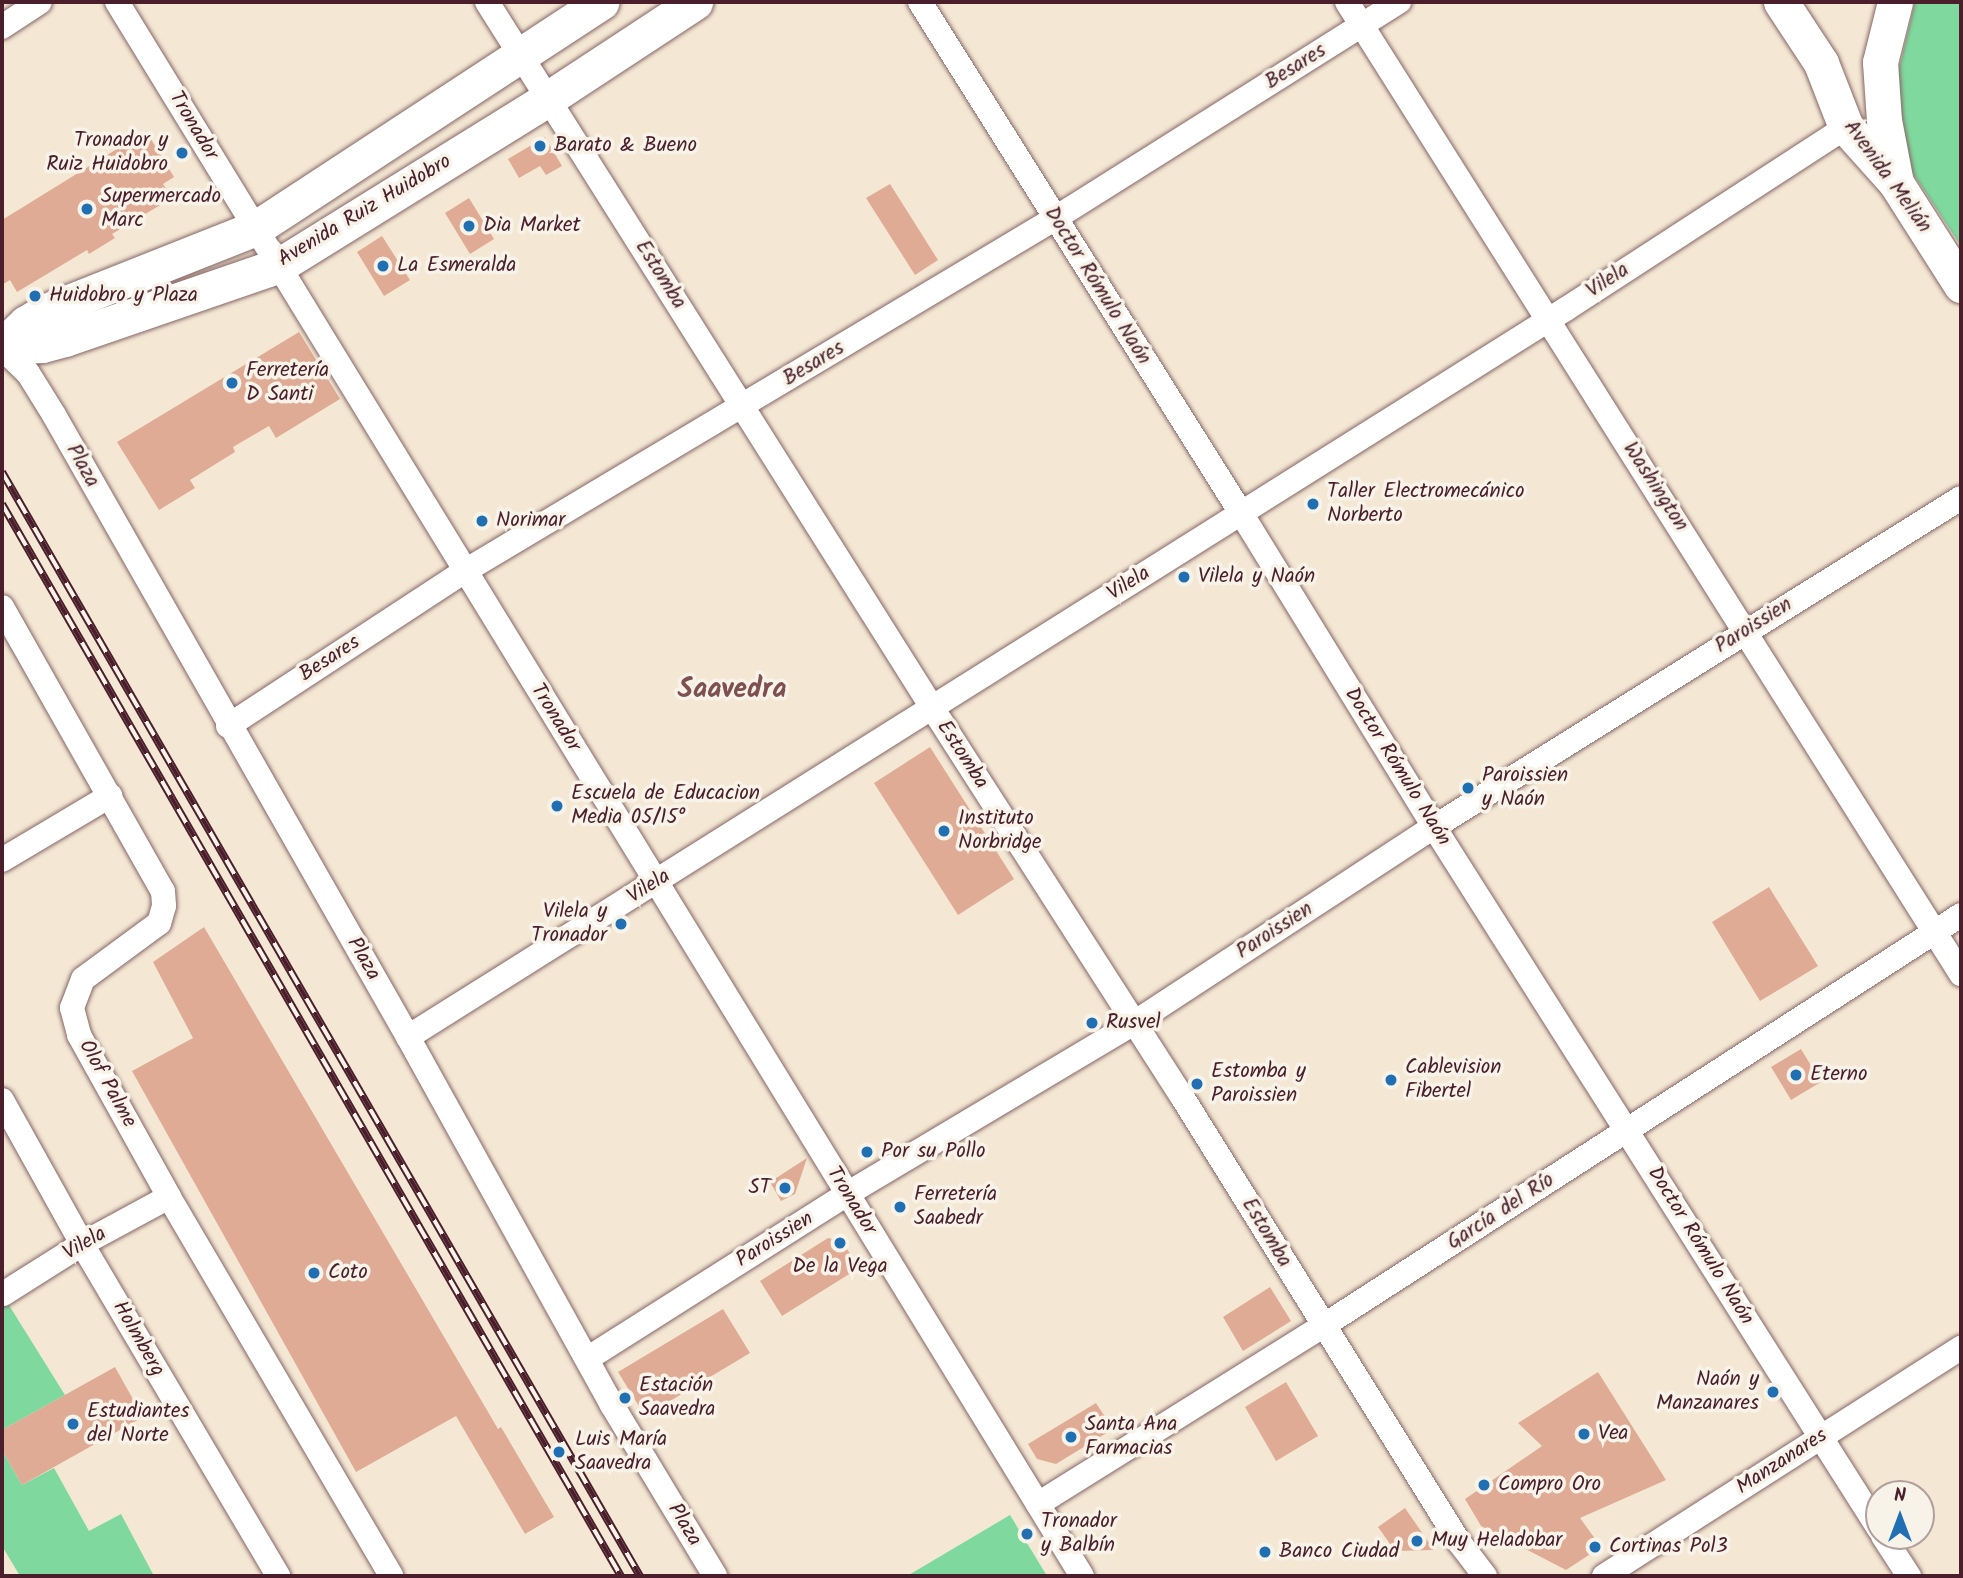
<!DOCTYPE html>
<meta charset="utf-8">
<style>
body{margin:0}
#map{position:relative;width:1963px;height:1578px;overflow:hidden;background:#f4e8d4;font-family:Kalam,sans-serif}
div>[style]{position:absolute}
.green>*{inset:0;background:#7fd99e}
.building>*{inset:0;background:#dfab95}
.roads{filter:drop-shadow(0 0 2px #866566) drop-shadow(0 0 2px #866566)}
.street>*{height:24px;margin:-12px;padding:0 12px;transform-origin:12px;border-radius:12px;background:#fff}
.secondary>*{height:35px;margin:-17.5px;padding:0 17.5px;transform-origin:17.5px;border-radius:17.5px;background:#fff}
.rail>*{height:8px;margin-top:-4px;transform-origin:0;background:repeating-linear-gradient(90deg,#f7f3e8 0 16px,#4a1f2b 0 32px);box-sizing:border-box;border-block:2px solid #4a1f2b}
.dots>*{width:19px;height:19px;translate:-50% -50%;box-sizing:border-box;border:4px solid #f7f3e8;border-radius:50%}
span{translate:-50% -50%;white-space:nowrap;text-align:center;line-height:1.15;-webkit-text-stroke:7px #f7f3e8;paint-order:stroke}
.street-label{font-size:21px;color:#4a1f2b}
.poi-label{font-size:21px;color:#4a1f2b}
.right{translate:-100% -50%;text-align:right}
.left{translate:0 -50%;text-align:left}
.district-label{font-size:28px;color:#7e5050;font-weight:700}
.frame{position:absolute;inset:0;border:4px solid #4a1f2b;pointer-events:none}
.north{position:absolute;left:1865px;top:1480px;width:70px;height:70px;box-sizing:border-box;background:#f7f3e8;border:2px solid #b29e9c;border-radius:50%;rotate:0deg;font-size:19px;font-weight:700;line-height:28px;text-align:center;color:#4a1f2b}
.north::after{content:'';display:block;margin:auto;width:24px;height:32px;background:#1f6fb2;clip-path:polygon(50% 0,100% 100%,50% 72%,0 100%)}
</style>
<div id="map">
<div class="green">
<i style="clip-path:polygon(1915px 2px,1961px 2px,1961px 246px,1912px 172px,1896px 112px,1899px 69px)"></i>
<i style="clip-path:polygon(2px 1294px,65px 1395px,2px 1430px)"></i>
<i style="clip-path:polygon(2px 1450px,22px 1485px,54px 1468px,89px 1531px,121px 1514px,154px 1576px,20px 1576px,2px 1546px)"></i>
<i style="clip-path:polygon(1010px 1515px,1047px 1576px,907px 1576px)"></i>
</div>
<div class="building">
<i style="clip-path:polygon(146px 131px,174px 177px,163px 184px,172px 198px,112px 234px,115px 238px,89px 254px,87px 250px,17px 292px,10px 280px,2px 285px,2px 220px)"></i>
<i style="clip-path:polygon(545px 137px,562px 166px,546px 175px,540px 166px,519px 178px,508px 159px)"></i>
<i style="clip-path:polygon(890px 184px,938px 260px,915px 275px,866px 198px)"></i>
<i style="clip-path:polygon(469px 198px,494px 239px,470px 254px,445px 213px)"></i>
<i style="clip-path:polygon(382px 236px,410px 280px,384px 296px,357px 252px)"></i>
<i style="clip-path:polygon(299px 332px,340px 399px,276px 438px,269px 426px,233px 447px,235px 452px,190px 480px,195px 488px,159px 510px,117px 442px)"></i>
<i style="clip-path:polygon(930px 747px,1014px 879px,958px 915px,874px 783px)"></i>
<i style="clip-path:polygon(1769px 887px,1818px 966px,1760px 1001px,1712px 922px)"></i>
<i style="clip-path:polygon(204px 927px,498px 1429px,501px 1427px,554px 1517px,525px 1534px,456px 1416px,356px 1472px,132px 1071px,193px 1038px,153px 962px)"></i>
<i style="clip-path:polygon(1801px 1049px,1821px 1082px,1791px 1100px,1771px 1067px)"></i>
<i style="clip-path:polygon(807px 1158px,795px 1194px,781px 1201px,770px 1182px)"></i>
<i style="clip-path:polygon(828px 1238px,842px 1241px,859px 1268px,782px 1316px,760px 1281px)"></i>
<i style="clip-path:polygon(1270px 1287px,1291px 1321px,1243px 1351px,1223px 1317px)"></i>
<i style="clip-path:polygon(723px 1309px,750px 1353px,645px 1416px,618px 1372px)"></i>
<i style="clip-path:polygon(115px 1367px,143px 1417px,22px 1485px,2px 1450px,2px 1430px)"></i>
<i style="clip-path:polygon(1598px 1372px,1666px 1480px,1580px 1518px,1601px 1547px,1566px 1570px,1481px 1526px,1465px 1499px,1542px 1446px,1518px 1423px)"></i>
<i style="clip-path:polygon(1286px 1382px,1318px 1436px,1276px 1461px,1245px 1407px)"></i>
<i style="clip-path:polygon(1096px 1403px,1113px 1429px,1056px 1464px,1037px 1459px,1028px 1444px)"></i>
<i style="clip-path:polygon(1405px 1508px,1434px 1550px,1395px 1551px,1378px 1527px)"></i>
</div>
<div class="roads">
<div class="street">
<i style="left:117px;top:2px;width:1846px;rotate:58.49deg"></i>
<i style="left:487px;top:2px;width:836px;rotate:57.75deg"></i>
<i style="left:933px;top:709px;width:459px;rotate:57.3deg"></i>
<i style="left:1181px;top:1095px;width:526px;rotate:58.12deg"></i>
<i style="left:1459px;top:1542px;width:43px;rotate:52.6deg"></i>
<i style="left:920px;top:2px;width:603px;rotate:57.86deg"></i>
<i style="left:1241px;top:513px;width:369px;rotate:58.4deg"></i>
<i style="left:1434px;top:827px;width:831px;rotate:57.63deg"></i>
<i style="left:1347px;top:2px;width:1150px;rotate:57.72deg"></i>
<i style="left:2px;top:27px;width:45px;rotate:-33.3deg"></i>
<i style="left:2px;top:348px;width:36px;rotate:44deg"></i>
<i style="left:28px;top:373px;width:49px;rotate:58.2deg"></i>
<i style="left:54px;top:415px;width:716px;rotate:60.35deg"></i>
<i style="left:408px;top:1037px;width:421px;rotate:61deg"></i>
<i style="left:612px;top:1405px;width:200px;rotate:58.9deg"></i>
<i style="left:2px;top:607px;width:326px;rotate:60.5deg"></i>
<i style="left:163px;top:891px;width:15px;rotate:86deg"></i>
<i style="left:164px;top:906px;width:18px;rotate:106deg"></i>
<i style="left:159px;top:923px;width:94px;rotate:143.6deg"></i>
<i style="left:83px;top:979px;width:31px;rotate:111deg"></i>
<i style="left:72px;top:1008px;width:28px;rotate:75deg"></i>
<i style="left:79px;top:1035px;width:185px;rotate:60.9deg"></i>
<i style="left:169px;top:1197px;width:439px;rotate:59.6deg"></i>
<i style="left:228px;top:726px;width:283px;rotate:-33.2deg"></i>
<i style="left:465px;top:571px;width:686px;rotate:-30.86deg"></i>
<i style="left:1054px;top:219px;width:408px;rotate:-32.2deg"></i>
<i style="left:2px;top:860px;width:126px;rotate:-30.7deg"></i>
<i style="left:408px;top:1037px;width:1368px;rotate:-32.16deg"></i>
<i style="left:1566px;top:309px;width:334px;rotate:-33deg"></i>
<i style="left:2px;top:1100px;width:165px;rotate:60.9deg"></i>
<i style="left:82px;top:1244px;width:386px;rotate:59.4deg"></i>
<i style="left:3px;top:1294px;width:93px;rotate:-32.3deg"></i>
<i style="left:82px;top:1244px;width:99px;rotate:-28.4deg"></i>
<i style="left:587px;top:1359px;width:308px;rotate:-32.4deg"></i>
<i style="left:847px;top:1194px;width:334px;rotate:-30.8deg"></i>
<i style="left:1134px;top:1023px;width:358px;rotate:-33.2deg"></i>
<i style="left:1434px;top:827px;width:621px;rotate:-31.98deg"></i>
<i style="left:1038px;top:1504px;width:336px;rotate:-32deg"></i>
<i style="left:1323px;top:1326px;width:759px;rotate:-32.79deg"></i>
<i style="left:1883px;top:1536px;width:48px;rotate:57deg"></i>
<i style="left:1604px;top:1576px;width:424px;rotate:-32.6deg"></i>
</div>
<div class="secondary">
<i style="left:1781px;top:2px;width:73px;rotate:56.7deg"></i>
<i style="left:1821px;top:63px;width:69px;rotate:68.7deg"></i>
<i style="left:1846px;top:127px;width:75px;rotate:48.2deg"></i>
<i style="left:1896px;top:183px;width:121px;rotate:57.5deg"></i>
<i style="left:1895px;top:2px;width:62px;rotate:104deg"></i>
<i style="left:1880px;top:62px;width:58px;rotate:86.1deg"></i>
<i style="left:1884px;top:120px;width:64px;rotate:79.2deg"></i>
<i style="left:2px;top:346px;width:33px;rotate:-44deg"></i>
<i style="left:26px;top:323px;width:23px;rotate:-31deg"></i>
<i style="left:46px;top:311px;width:226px;rotate:-21.6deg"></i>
<i style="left:256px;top:228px;width:413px;rotate:-33.2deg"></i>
<i style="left:2px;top:347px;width:40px;rotate:-2.9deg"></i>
<i style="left:42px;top:345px;width:24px;rotate:-15deg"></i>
<i style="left:65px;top:339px;width:227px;rotate:-19deg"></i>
<i style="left:280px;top:265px;width:317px;rotate:-31.8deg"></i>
<i style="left:549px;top:98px;width:175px;rotate:-33.3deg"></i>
</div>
</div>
<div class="rail">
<i style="left:2px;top:472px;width:1275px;rotate:59.98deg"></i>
<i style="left:2px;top:504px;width:1238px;rotate:60deg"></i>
</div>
<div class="dots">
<i style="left:540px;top:146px;background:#1f6fb2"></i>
<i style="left:182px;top:153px;background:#1f6fb2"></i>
<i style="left:87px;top:209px;background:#1f6fb2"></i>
<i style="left:469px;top:226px;background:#1f6fb2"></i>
<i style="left:383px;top:266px;background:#1f6fb2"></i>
<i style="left:35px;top:296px;background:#1f6fb2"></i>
<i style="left:232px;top:383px;background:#1f6fb2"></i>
<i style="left:1313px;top:504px;background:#1f6fb2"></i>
<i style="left:482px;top:521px;background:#1f6fb2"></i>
<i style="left:1184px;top:577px;background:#1f6fb2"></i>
<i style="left:1468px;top:788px;background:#1f6fb2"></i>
<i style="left:557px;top:806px;background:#1f6fb2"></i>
<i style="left:944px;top:831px;background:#1f6fb2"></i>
<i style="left:621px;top:924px;background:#1f6fb2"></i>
<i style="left:1092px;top:1023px;background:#1f6fb2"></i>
<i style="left:1796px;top:1075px;background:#1f6fb2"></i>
<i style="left:1391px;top:1080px;background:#1f6fb2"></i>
<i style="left:1197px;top:1084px;background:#1f6fb2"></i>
<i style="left:867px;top:1152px;background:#1f6fb2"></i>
<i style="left:785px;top:1188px;background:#1f6fb2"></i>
<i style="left:900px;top:1207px;background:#1f6fb2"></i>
<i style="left:840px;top:1243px;background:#1f6fb2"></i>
<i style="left:314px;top:1273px;background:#1f6fb2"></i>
<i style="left:1773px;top:1392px;background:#1f6fb2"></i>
<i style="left:625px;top:1398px;background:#1f6fb2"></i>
<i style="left:73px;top:1424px;background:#1f6fb2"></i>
<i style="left:1584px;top:1434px;background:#1f6fb2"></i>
<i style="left:1071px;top:1437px;background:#1f6fb2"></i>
<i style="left:559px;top:1452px;background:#1f6fb2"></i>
<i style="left:1484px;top:1485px;background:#1f6fb2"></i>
<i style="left:1027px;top:1534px;background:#1f6fb2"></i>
<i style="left:1417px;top:1541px;background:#1f6fb2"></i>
<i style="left:1595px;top:1547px;background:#1f6fb2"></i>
<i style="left:1265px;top:1552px;background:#1f6fb2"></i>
</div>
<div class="street-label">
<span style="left:1296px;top:67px;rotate:-32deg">Besares</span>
<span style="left:193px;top:126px;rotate:59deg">Tronador</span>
<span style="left:1887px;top:177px;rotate:54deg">Avenida Melián</span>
<span style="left:365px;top:211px;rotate:-31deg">Avenida Ruiz Huidobro</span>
<span style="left:660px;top:275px;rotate:58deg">Estomba</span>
<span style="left:1608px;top:281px;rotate:-33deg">Vilela</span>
<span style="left:1097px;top:286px;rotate:58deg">Doctor Rómulo Naón</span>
<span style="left:814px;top:364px;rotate:-31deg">Besares</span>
<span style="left:82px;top:466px;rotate:61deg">Plaza</span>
<span style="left:1655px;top:487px;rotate:57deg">Washington</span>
<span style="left:1129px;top:584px;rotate:-32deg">Vilela</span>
<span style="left:1754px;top:626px;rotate:-32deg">Paroissien</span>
<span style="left:330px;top:659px;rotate:-33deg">Besares</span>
<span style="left:555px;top:718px;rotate:58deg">Tronador</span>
<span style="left:962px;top:755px;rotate:57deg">Estomba</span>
<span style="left:1397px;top:767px;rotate:58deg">Doctor Rómulo Naón</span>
<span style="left:649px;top:887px;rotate:-32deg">Vilela</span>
<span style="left:1275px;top:931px;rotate:-33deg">Paroissien</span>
<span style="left:363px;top:959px;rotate:60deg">Plaza</span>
<span style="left:107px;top:1084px;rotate:61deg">Olof Palme</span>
<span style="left:851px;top:1201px;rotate:58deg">Tronador</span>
<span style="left:1501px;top:1212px;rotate:-33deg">García del Río</span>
<span style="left:1266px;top:1233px;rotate:59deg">Estomba</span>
<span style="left:775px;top:1240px;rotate:-32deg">Paroissien</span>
<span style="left:85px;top:1244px;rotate:-30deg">Vilela</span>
<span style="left:1700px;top:1246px;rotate:58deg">Doctor Rómulo Naón</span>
<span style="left:138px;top:1339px;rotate:60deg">Holmberg</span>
<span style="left:1782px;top:1462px;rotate:-33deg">Manzanares</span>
<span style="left:684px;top:1525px;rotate:59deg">Plaza</span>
</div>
<div class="poi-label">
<span class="right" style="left:168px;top:153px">Tronador y<br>Ruiz Huidobro</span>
<span class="left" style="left:554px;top:146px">Barato &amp; Bueno</span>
<span class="left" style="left:101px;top:209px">Supermercado<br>Marc</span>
<span class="left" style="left:483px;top:226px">Dia Market</span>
<span class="left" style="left:397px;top:266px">La Esmeralda</span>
<span class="left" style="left:49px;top:296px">Huidobro y Plaza</span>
<span class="left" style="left:246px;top:383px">Ferretería<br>D Santi</span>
<span class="left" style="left:1327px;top:504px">Taller Electromecánico<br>Norberto</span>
<span class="left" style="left:496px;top:521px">Norimar</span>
<span class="left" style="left:1198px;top:577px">Vilela y Naón</span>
<span class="left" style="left:1482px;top:788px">Paroissien<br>y Naón</span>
<span class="left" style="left:571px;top:806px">Escuela de Educacion<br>Media 05/15°</span>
<span class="left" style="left:958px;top:831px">Instituto<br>Norbridge</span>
<span class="right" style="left:607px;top:924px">Vilela y<br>Tronador</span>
<span class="left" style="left:1106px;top:1023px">Rusvel</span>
<span class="left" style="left:1405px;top:1080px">Cablevision<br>Fibertel</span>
<span class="left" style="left:1211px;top:1084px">Estomba y<br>Paroissien</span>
<span class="left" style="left:1810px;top:1075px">Eterno</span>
<span class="left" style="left:881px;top:1152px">Por su Pollo</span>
<span class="right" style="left:771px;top:1188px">ST</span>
<span class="left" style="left:914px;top:1207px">Ferretería<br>Saabedr</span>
<span style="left:840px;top:1267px">De la Vega</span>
<span class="left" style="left:328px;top:1273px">Coto</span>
<span class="right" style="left:1759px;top:1392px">Naón y<br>Manzanares</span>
<span class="left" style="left:639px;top:1398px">Estación<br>Saavedra</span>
<span class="left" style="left:87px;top:1424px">Estudiantes<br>del Norte</span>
<span class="left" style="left:1085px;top:1437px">Santa Ana<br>Farmacias</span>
<span class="left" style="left:1598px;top:1434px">Vea</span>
<span class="left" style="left:575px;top:1452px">Luis María<br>Saavedra</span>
<span class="left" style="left:1498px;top:1485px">Compro Oro</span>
<span class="left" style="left:1041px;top:1534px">Tronador<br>y Balbín</span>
<span class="left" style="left:1431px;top:1541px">Muy Heladobar</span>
<span class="left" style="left:1609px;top:1547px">Cortinas Pol3</span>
<span class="left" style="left:1279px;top:1552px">Banco Ciudad</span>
</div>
<div class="district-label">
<span style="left:732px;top:690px">Saavedra</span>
</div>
<div class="frame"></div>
<div class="north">N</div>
</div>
